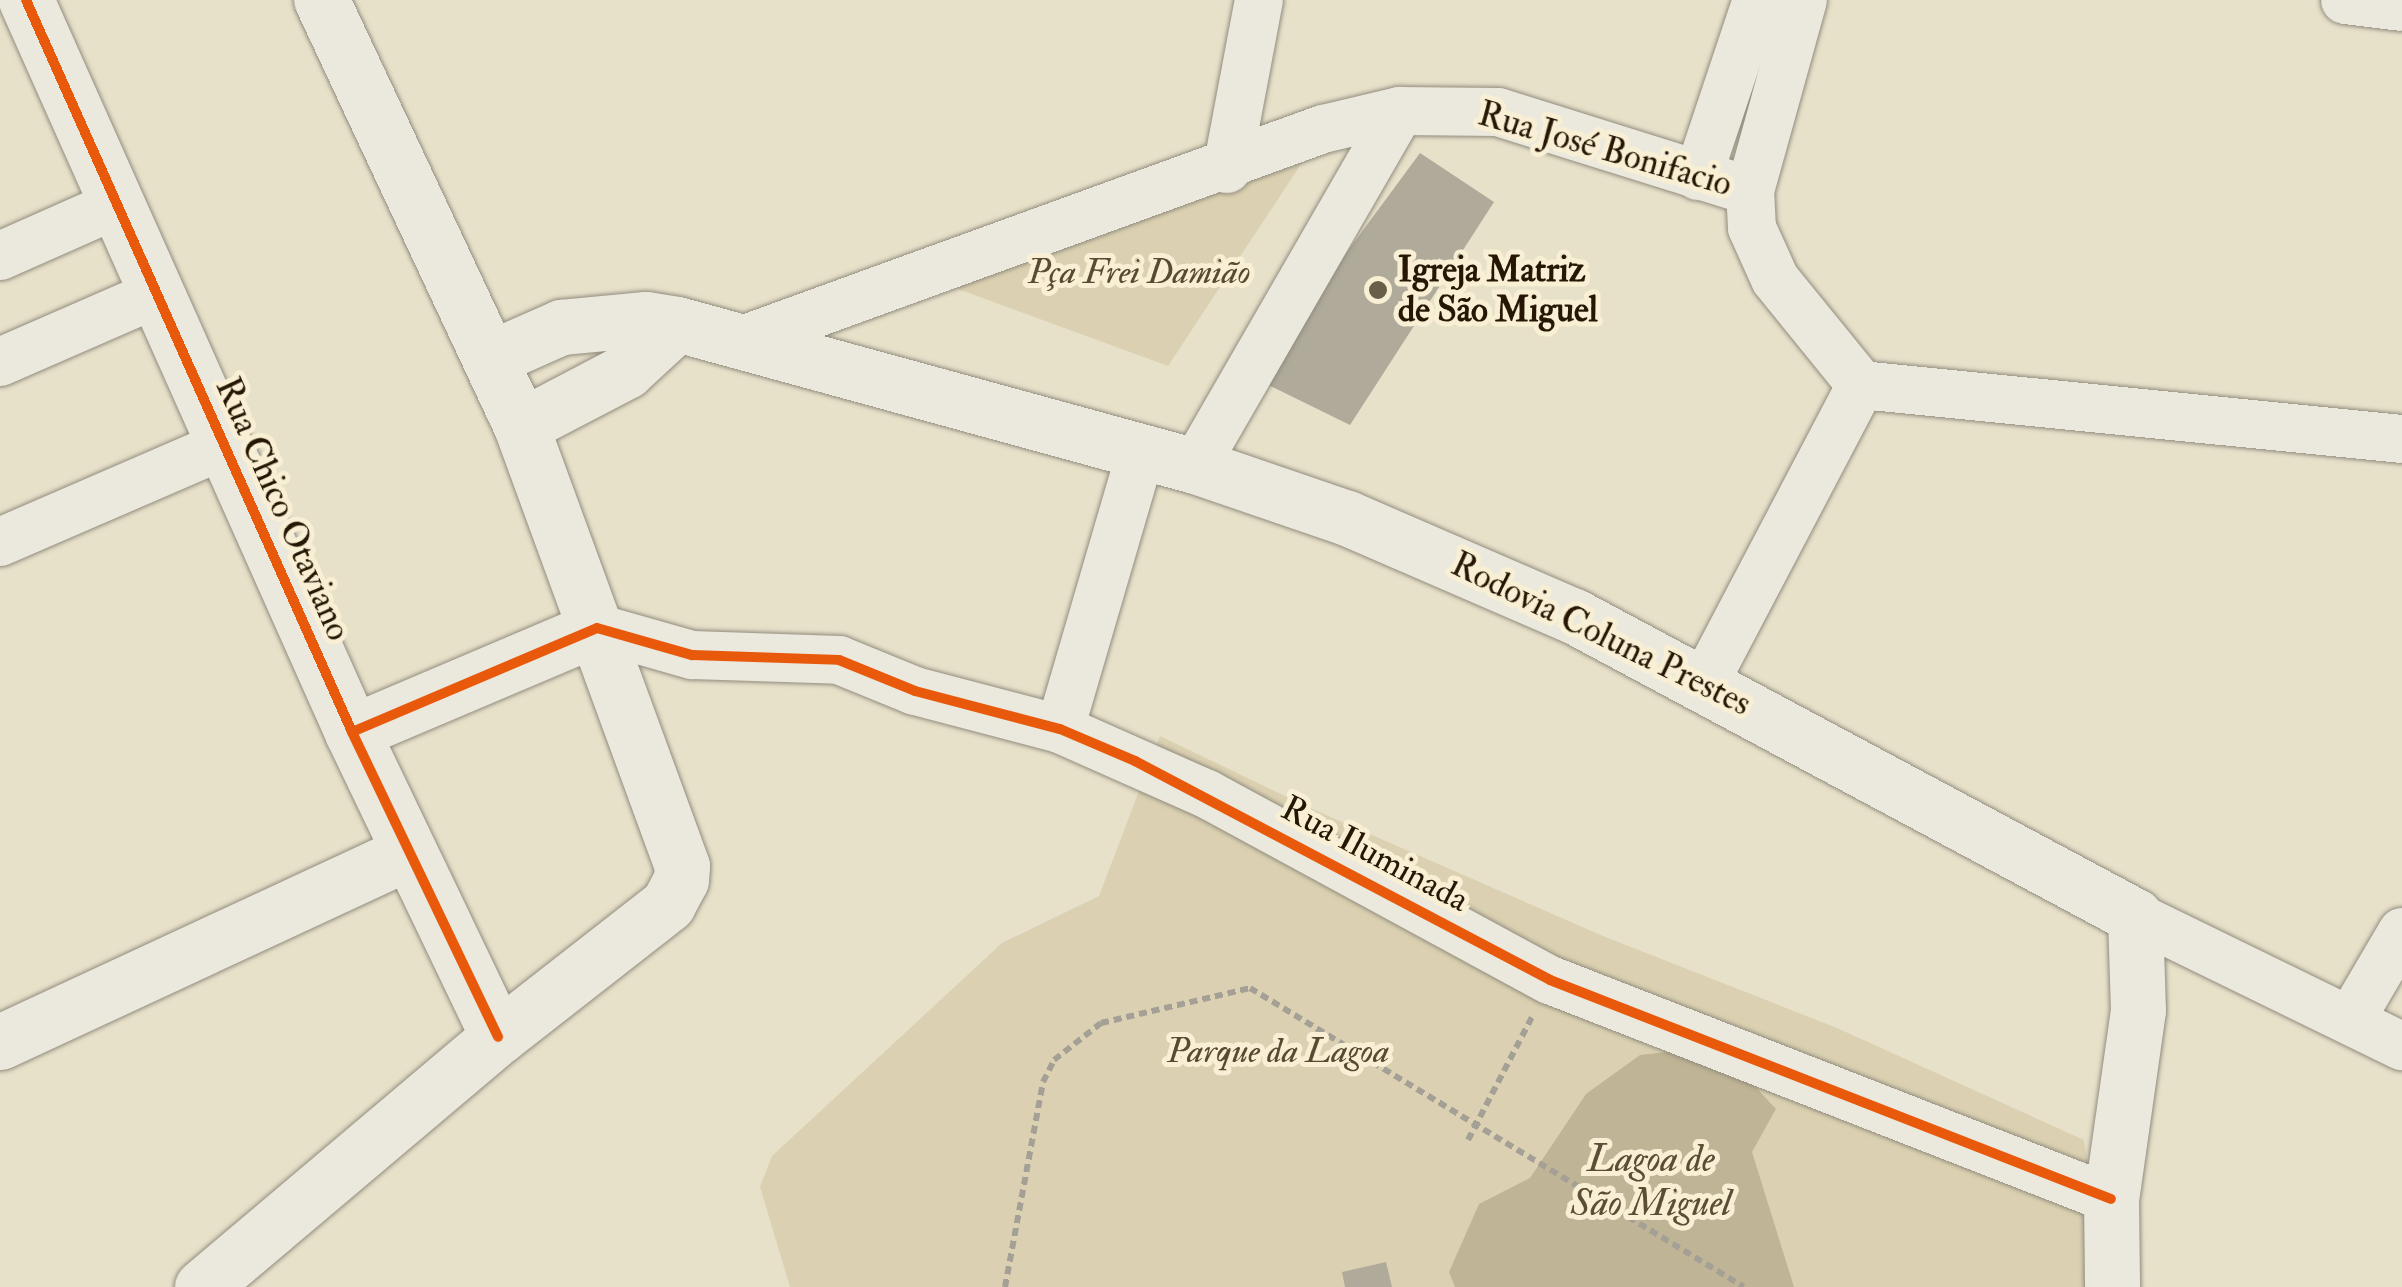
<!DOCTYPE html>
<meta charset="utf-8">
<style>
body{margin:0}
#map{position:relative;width:2402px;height:1287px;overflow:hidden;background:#e7e1ca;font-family:"IM FELL Double Pica",serif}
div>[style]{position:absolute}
.green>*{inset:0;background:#dbd1b2}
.water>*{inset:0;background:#bfb495}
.building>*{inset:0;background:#afaa9a}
.path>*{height:6px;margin-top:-3px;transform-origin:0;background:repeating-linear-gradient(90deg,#a5a095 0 8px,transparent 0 13px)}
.roads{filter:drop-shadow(0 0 2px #928c7e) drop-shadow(0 0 2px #928c7e)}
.street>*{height:48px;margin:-24px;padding:0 24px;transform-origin:24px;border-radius:24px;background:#ebe8dd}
.secondary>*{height:55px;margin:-27.5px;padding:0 27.5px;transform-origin:27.5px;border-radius:27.5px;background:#ebe8dd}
.cycleway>*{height:10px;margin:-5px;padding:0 5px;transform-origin:5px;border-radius:5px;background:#e8590c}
.dots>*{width:28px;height:28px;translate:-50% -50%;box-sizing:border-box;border:5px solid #f8efd4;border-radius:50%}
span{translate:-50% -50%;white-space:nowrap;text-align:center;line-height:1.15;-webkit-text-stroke:10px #f8efd4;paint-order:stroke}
.street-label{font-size:35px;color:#251704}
.poi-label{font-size:35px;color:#251704;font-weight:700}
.left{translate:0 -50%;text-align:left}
.park-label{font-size:35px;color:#594b32;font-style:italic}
.water-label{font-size:38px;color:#5c4e35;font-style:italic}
</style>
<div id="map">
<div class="green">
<i style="clip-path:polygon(1340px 105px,1168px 366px,928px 278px)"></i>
<i style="clip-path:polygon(1160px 736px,1310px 808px,1603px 936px,1837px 1028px,2084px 1140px,2106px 1287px,790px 1287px,760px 1187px,772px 1156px,1002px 943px,1099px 896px)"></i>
</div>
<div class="water">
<i style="clip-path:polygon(1695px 1049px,1736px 1066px,1776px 1109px,1752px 1152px,1794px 1287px,1455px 1287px,1449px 1272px,1479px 1204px,1530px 1178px,1586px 1094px,1640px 1055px)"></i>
</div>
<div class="building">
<i style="clip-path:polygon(1420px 153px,1494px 202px,1350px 425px,1254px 378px)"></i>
<i style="clip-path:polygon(1386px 1262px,1392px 1287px,1345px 1287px,1342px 1272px)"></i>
</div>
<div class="path">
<i style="left:1468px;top:1140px;width:139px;rotate:-62.5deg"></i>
<i style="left:1005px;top:1287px;width:208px;rotate:-79.5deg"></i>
<i style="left:1043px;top:1082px;width:25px;rotate:-63deg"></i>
<i style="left:1054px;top:1060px;width:60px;rotate:-38.2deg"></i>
<i style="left:1101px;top:1023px;width:153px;rotate:-13.2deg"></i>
<i style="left:1250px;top:988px;width:577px;rotate:31.18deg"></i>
</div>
<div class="roads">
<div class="street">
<i style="left:2345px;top:0;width:57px;rotate:7deg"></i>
<i style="left:1227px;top:169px;width:172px;rotate:-79.3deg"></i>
<i style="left:1698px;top:176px;width:186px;rotate:-71.5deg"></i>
<i style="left:0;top:256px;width:126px;rotate:-23.9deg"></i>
<i style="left:745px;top:339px;width:615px;rotate:-19.97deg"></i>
<i style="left:1323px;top:129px;width:79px;rotate:-13.2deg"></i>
<i style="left:1400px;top:111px;width:98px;rotate:0.6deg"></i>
<i style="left:1498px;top:112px;width:264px;rotate:17.4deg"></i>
<i style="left:0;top:362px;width:172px;rotate:-23.6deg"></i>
<i style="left:1861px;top:385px;width:544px;rotate:5.7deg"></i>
<i style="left:1195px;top:466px;width:410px;rotate:-60deg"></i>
<i style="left:0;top:542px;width:244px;rotate:-23.4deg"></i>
<i style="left:597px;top:628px;width:99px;rotate:15.9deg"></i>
<i style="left:692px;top:655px;width:147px;rotate:1.9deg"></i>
<i style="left:839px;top:660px;width:82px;rotate:22.2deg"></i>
<i style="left:915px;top:691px;width:150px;rotate:14.7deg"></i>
<i style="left:1060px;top:729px;width:161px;rotate:23.9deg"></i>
<i style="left:1207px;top:794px;width:390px;rotate:28.5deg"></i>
<i style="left:1550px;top:980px;width:602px;rotate:21.32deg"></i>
<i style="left:1705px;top:682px;width:335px;rotate:-62.3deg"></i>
<i style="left:1861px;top:385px;width:136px;rotate:-129.1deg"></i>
<i style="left:1775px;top:279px;width:56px;rotate:-114.3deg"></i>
<i style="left:1752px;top:228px;width:37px;rotate:-93deg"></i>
<i style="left:1750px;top:191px;width:198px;rotate:-74.5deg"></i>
<i style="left:1060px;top:729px;width:289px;rotate:-73.7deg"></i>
<i style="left:2135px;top:916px;width:297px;rotate:26deg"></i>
<i style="left:2351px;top:1019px;width:101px;rotate:-59.6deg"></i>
</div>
<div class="secondary">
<i style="left:26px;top:0;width:801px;rotate:65.99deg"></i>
<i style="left:352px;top:732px;width:338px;rotate:64.4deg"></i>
<i style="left:491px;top:358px;width:77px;rotate:-23.9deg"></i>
<i style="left:561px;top:327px;width:85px;rotate:-5.4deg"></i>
<i style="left:646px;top:319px;width:31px;rotate:9deg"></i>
<i style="left:677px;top:324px;width:537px;rotate:15.33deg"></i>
<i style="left:1195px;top:466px;width:161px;rotate:18.9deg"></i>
<i style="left:1347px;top:518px;width:247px;rotate:23.4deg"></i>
<i style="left:1574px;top:616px;width:636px;rotate:28.14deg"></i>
<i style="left:2135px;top:916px;width:94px;rotate:88.2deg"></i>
<i style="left:2138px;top:1010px;width:191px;rotate:98.1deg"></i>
<i style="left:2111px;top:1199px;width:88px;rotate:89.3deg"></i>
<i style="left:521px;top:426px;width:119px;rotate:-27.6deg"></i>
<i style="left:626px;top:371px;width:69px;rotate:-42.7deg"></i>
<i style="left:352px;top:732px;width:266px;rotate:-23deg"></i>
<i style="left:0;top:1042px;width:451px;rotate:-24.9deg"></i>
<i style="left:202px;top:1287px;width:387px;rotate:-40.2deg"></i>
<i style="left:498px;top:1037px;width:216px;rotate:-38deg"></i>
<i style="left:668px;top:904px;width:27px;rotate:-62deg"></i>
<i style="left:681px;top:880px;width:14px;rotate:-86deg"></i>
<i style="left:682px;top:866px;width:469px;rotate:-110.1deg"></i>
<i style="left:521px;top:426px;width:471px;rotate:-115.1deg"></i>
</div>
</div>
<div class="cycleway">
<i style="left:26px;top:0;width:801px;rotate:65.99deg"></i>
<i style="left:352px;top:732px;width:338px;rotate:64.4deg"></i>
<i style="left:352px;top:732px;width:266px;rotate:-23deg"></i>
<i style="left:597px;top:628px;width:99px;rotate:15.9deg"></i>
<i style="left:692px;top:655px;width:147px;rotate:1.9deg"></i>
<i style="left:839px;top:660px;width:82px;rotate:22.2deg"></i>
<i style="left:915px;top:691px;width:150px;rotate:14.7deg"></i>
<i style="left:1060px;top:729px;width:82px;rotate:23.1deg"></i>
<i style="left:1135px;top:761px;width:469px;rotate:27.8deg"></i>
<i style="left:1550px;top:980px;width:602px;rotate:21.32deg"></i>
</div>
<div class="dots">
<i style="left:1378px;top:290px;background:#695e49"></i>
</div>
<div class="street-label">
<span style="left:1605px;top:149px;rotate:16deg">Rua José Bonifacio</span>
<span style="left:283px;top:509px;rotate:66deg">Rua Chico Otaviano</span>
<span style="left:1601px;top:634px;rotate:26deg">Rodovia Coluna Prestes</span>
<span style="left:1375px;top:854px;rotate:28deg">Rua Iluminada</span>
</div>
<div class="poi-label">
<span class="left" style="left:1398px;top:290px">Igreja Matriz<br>de São Miguel</span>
</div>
<div class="park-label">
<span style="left:1139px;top:272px">Pça Frei Damião</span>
<span style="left:1278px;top:1051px">Parque da Lagoa</span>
</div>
<div class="water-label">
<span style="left:1651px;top:1182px">Lagoa de<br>São Miguel</span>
</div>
</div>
